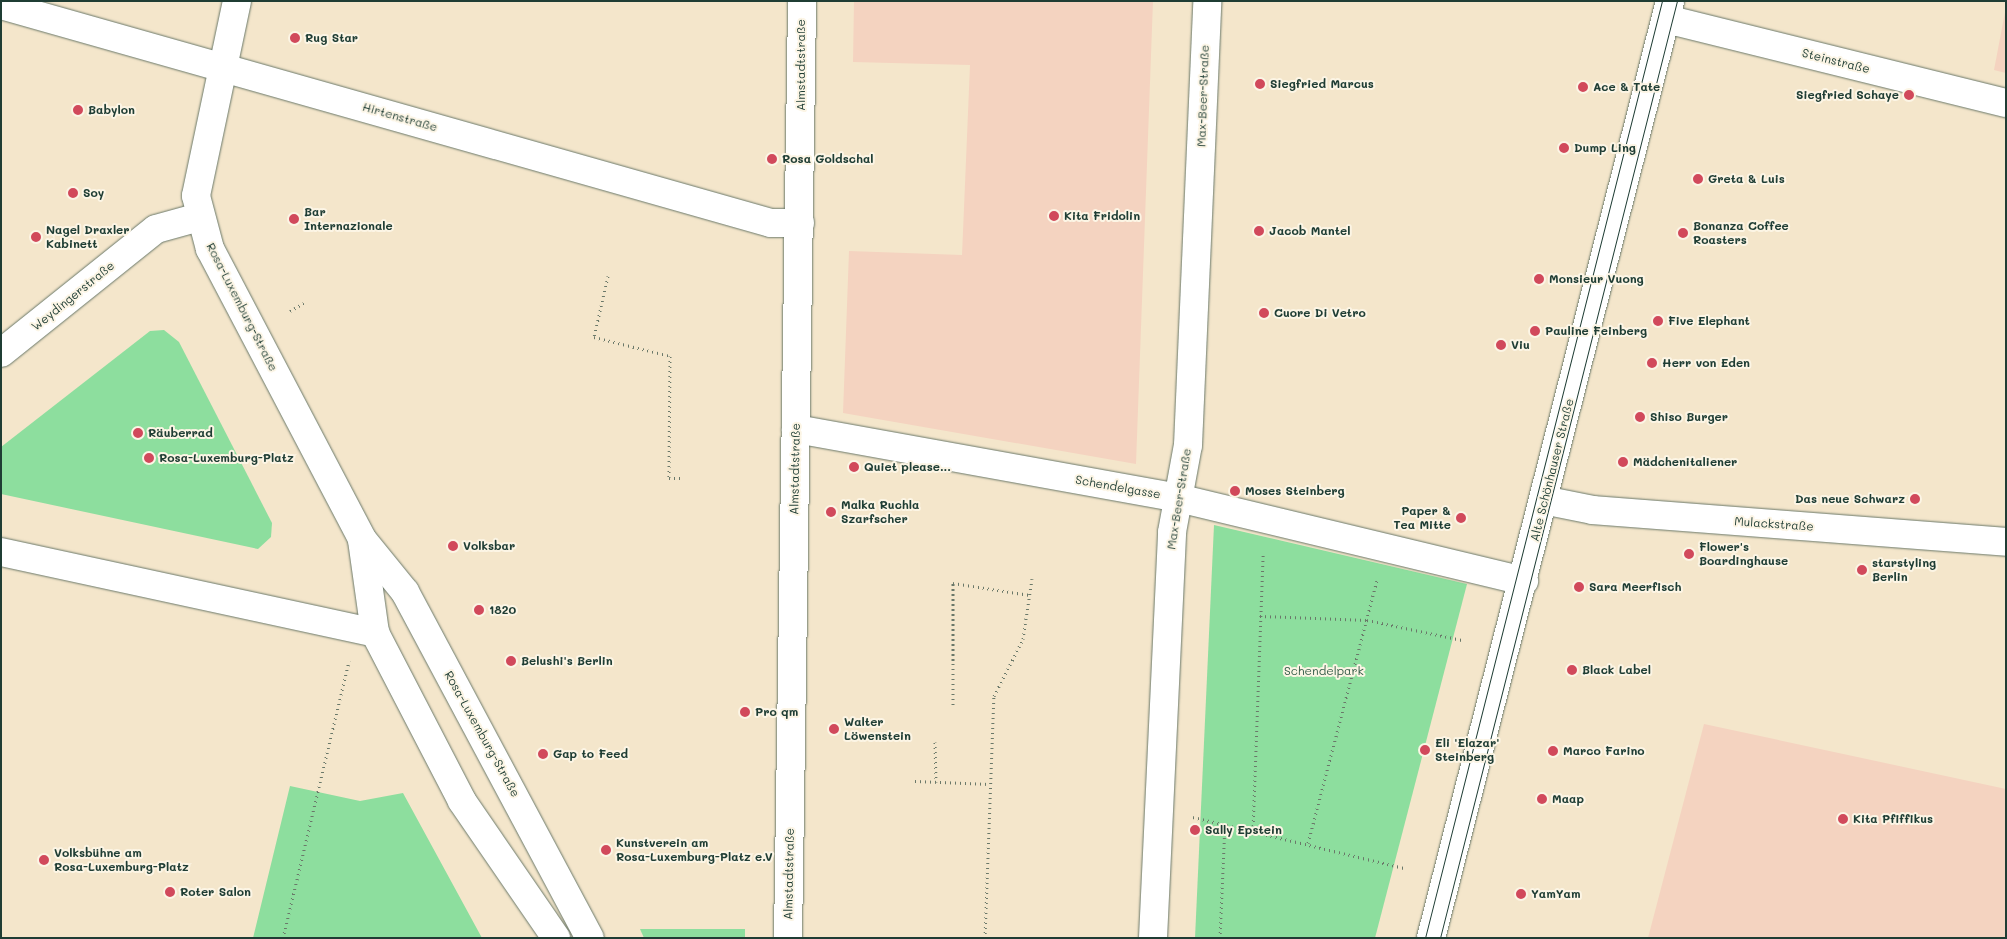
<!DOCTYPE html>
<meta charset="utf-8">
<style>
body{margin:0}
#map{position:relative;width:2007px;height:939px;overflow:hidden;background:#f4e6cb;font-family:Mali,sans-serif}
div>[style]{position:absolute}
.built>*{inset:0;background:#f4d3c0}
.green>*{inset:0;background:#8dde9e}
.path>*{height:3px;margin-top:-1.5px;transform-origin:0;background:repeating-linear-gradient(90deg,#6a7869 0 1px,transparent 0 5px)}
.roads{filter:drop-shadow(0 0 1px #6a7869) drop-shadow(0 0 1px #6a7869)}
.street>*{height:28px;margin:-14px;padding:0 14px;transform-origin:14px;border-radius:14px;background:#fff}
.secondary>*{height:28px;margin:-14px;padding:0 14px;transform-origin:14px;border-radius:14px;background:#fff}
.tram>*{height:1px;margin:-0.5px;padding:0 0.5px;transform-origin:0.5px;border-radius:0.5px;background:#1f3d34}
.dots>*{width:14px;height:14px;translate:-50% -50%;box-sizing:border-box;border:2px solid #fcf5e5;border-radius:50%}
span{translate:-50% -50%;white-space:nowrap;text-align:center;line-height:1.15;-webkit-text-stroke:4px #fcf5e5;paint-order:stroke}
.poi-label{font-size:12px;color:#1f3d34;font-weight:700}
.left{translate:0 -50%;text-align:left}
.right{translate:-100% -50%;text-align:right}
.street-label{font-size:12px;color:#1f3d34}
.park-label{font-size:12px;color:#355d49}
.frame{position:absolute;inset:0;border:2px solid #1f3d34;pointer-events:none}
</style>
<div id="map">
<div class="built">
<i style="clip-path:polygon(854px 1px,1153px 1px,1136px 464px,843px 413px,849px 251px,962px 255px,970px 65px,853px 62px)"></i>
<i style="clip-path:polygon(2006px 7px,2006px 73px,1994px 70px)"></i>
<i style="clip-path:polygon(1704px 724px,2006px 789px,2006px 938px,1648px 938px)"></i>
</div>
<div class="green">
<i style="clip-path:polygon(164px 330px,179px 342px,272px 523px,271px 537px,258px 549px,1px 494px,1px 447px,150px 331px)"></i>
<i style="clip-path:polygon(1214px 525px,1467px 584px,1375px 938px,1195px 938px)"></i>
<i style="clip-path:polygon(290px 786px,360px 801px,403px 793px,482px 938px,253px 938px)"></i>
<i style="clip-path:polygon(640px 929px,745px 929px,745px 938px,644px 938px)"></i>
</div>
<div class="path">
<i style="left:608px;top:276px;width:63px;rotate:102.9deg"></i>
<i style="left:594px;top:337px;width:78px;rotate:14deg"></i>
<i style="left:670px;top:356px;width:122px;rotate:90.5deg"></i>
<i style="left:669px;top:478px;width:13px"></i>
<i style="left:290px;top:311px;width:16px;rotate:-30deg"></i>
<i style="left:1260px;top:616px;width:107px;rotate:2.1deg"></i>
<i style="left:1367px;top:620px;width:97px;rotate:11.9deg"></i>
<i style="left:953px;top:705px;width:122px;rotate:-90deg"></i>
<i style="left:953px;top:583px;width:78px;rotate:8.9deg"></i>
<i style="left:935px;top:742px;width:40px;rotate:88.6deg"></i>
<i style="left:915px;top:781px;width:75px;rotate:2.3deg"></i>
<i style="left:1193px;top:817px;width:217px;rotate:13.6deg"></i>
<i style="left:1253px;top:831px;width:276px;rotate:-87.9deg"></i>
<i style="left:1308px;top:843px;width:272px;rotate:-75.3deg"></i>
<i style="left:283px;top:938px;width:285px;rotate:-76.6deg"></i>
<i style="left:985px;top:938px;width:242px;rotate:-87.9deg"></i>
<i style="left:994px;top:696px;width:64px;rotate:-63deg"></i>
<i style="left:1023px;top:639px;width:61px;rotate:-81.5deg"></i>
<i style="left:1220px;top:938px;width:113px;rotate:-87.5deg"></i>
</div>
<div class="roads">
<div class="street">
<i style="left:1px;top:5px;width:800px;rotate:15.81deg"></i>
<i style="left:771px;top:223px;width:29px"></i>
<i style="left:1666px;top:19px;width:350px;rotate:13.9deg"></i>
<i style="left:1px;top:353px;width:198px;rotate:-38.7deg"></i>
<i style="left:156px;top:229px;width:45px;rotate:-15.6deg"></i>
<i style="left:796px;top:429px;width:388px;rotate:10.2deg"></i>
<i style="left:1178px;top:498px;width:356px;rotate:13.5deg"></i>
<i style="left:1543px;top:500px;width:51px;rotate:11.3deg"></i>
<i style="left:1593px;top:510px;width:414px;rotate:4.4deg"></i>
<i style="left:1px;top:552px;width:383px;rotate:12.2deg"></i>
<i style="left:788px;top:938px;width:937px;rotate:-89.14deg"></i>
<i style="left:1153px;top:938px;width:406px;rotate:-87.3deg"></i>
<i style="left:1172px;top:532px;width:88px;rotate:-79.6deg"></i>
<i style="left:1188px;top:445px;width:444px;rotate:-87.5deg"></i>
<i style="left:1431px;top:938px;width:967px;rotate:-75.69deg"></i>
</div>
<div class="secondary">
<i style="left:237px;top:1px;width:199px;rotate:101.9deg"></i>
<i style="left:196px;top:196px;width:55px;rotate:75.2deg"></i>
<i style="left:210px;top:249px;width:327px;rotate:62.3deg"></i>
<i style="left:362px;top:539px;width:68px;rotate:50.9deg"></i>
<i style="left:405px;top:592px;width:392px;rotate:61.9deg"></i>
<i style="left:362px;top:540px;width:94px;rotate:82deg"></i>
<i style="left:375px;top:633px;width:189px;rotate:62.6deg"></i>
<i style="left:462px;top:801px;width:166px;rotate:55.5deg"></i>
</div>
</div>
<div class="tram">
<i style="left:1425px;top:938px;width:967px;rotate:-75.81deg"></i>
<i style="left:1440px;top:938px;width:967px;rotate:-75.81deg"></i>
</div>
<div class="dots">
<i style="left:295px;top:38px;background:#d1495b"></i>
<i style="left:1260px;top:84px;background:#d1495b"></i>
<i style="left:1583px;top:87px;background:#d1495b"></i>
<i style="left:1909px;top:95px;background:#d1495b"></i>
<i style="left:78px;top:110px;background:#d1495b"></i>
<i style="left:1564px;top:148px;background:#d1495b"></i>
<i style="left:772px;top:159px;background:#d1495b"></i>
<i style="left:1698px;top:179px;background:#d1495b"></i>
<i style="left:73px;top:193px;background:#d1495b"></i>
<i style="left:1054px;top:216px;background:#d1495b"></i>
<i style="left:294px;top:219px;background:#d1495b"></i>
<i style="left:1259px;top:231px;background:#d1495b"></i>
<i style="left:1683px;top:233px;background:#d1495b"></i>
<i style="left:36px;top:237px;background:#d1495b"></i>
<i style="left:1539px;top:279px;background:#d1495b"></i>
<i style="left:1264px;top:313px;background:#d1495b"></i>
<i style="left:1658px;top:321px;background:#d1495b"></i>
<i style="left:1535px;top:331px;background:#d1495b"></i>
<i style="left:1501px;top:345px;background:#d1495b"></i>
<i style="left:1652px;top:363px;background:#d1495b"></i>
<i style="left:1640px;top:417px;background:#d1495b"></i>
<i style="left:138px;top:433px;background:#d1495b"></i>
<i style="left:149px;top:458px;background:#d1495b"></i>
<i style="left:1623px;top:462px;background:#d1495b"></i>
<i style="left:854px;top:467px;background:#d1495b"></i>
<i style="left:1235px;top:491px;background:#d1495b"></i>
<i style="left:1915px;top:499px;background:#d1495b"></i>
<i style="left:831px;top:512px;background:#d1495b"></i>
<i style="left:1461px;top:518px;background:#d1495b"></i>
<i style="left:453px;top:546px;background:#d1495b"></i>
<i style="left:1689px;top:554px;background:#d1495b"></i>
<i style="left:1862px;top:570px;background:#d1495b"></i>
<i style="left:1579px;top:587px;background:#d1495b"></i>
<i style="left:479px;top:610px;background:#d1495b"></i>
<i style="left:511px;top:661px;background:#d1495b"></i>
<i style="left:1572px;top:670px;background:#d1495b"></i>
<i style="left:745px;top:712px;background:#d1495b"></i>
<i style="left:834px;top:729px;background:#d1495b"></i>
<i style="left:1425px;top:750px;background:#d1495b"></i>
<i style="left:1553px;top:751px;background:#d1495b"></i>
<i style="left:543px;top:754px;background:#d1495b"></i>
<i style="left:1542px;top:799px;background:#d1495b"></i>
<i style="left:1843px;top:819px;background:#d1495b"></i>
<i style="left:1195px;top:830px;background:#d1495b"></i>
<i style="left:606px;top:850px;background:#d1495b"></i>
<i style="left:44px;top:860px;background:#d1495b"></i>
<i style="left:170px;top:892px;background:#d1495b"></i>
<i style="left:1521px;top:894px;background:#d1495b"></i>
</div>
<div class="poi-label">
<span class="left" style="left:305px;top:38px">Rug Star</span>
<span class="left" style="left:1270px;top:84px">Siegfried Marcus</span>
<span class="left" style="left:1593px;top:87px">Ace &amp; Tate</span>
<span class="right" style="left:1899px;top:95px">Siegfried Schaye</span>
<span class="left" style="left:88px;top:110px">Babylon</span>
<span class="left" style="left:1574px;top:148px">Dump Ling</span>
<span class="left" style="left:782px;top:159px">Rosa Goldschal</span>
<span class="left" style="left:1708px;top:179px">Greta &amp; Luis</span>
<span class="left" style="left:83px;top:193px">Soy</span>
<span class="left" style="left:304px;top:219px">Bar<br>Internazionale</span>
<span class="left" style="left:1064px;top:216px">Kita Fridolin</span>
<span class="left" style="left:1693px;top:233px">Bonanza Coffee<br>Roasters</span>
<span class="left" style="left:46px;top:237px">Nagel Draxler<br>Kabinett</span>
<span class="left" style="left:1269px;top:231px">Jacob Mantel</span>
<span class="left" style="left:1549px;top:279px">Monsieur Vuong</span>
<span class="left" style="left:1274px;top:313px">Cuore Di Vetro</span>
<span class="left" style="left:1668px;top:321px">Five Elephant</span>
<span class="left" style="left:1545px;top:331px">Pauline Feinberg</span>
<span class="left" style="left:1511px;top:345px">Viu</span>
<span class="left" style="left:1662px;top:363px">Herr von Eden</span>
<span class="left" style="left:1650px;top:417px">Shiso Burger</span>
<span class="left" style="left:148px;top:433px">Räuberrad</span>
<span class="left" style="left:159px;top:458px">Rosa-Luxemburg-Platz</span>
<span class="left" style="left:1633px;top:462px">Mädchenitaliener</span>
<span class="left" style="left:864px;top:467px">Quiet please...</span>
<span class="left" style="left:1245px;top:491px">Moses Steinberg</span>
<span class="right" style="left:1905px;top:499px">Das neue Schwarz</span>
<span class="left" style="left:841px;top:512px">Malka Ruchla<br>Szarfscher</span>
<span class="right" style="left:1451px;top:518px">Paper &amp;<br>Tea Mitte</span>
<span class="left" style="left:463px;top:546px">Volksbar</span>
<span class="left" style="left:1699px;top:554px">Flower's<br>Boardinghause</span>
<span class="left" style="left:1872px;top:570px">starstyling<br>Berlin</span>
<span class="left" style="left:1589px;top:587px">Sara Meerfisch</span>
<span class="left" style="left:489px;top:610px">1820</span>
<span class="left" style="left:521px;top:661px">Belushi's Berlin</span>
<span class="left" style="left:1582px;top:670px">Black Label</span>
<span class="left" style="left:755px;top:712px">Pro qm</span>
<span class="left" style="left:844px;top:729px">Walter<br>Löwenstein</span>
<span class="left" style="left:1435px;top:750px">Eli 'Elazar'<br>Steinberg</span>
<span class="left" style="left:1563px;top:751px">Marco Farino</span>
<span class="left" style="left:553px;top:754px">Gap to Feed</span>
<span class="left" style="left:1552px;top:799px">Maap</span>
<span class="left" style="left:1853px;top:819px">Kita Pfiffikus</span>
<span class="left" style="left:1205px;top:830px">Sally Epstein</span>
<span class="left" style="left:616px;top:850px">Kunstverein am<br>Rosa-Luxemburg-Platz e.V</span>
<span class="left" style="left:54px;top:860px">Volksbühne am<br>Rosa-Luxemburg-Platz</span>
<span class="left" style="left:180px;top:892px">Roter Salon</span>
<span class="left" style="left:1531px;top:894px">YamYam</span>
</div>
<div class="street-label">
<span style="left:1836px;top:61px;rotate:14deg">Steinstraße</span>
<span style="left:801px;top:65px;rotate:-90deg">Almstadtstraße</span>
<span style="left:1203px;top:96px;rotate:-88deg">Max-Beer-Straße</span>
<span style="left:400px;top:117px;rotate:16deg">Hirtenstraße</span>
<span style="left:73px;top:296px;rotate:-39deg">Weydingerstraße</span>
<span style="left:242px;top:307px;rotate:63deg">Rosa-Luxemburg-Straße</span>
<span style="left:795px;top:469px;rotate:-89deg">Almstadtstraße</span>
<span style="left:1552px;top:470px;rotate:-76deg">Alte Schönhauser Straße</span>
<span style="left:1118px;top:487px;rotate:10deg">Schendelgasse</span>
<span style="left:1179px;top:499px;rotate:-81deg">Max-Beer-Straße</span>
<span style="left:1774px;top:524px;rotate:4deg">Mulackstraße</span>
<span style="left:482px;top:734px;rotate:61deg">Rosa-Luxemburg-Straße</span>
<span style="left:789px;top:874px;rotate:-89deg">Almstadtstraße</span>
</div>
<div class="park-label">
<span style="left:1324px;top:671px">Schendelpark</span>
</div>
<div class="frame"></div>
</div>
